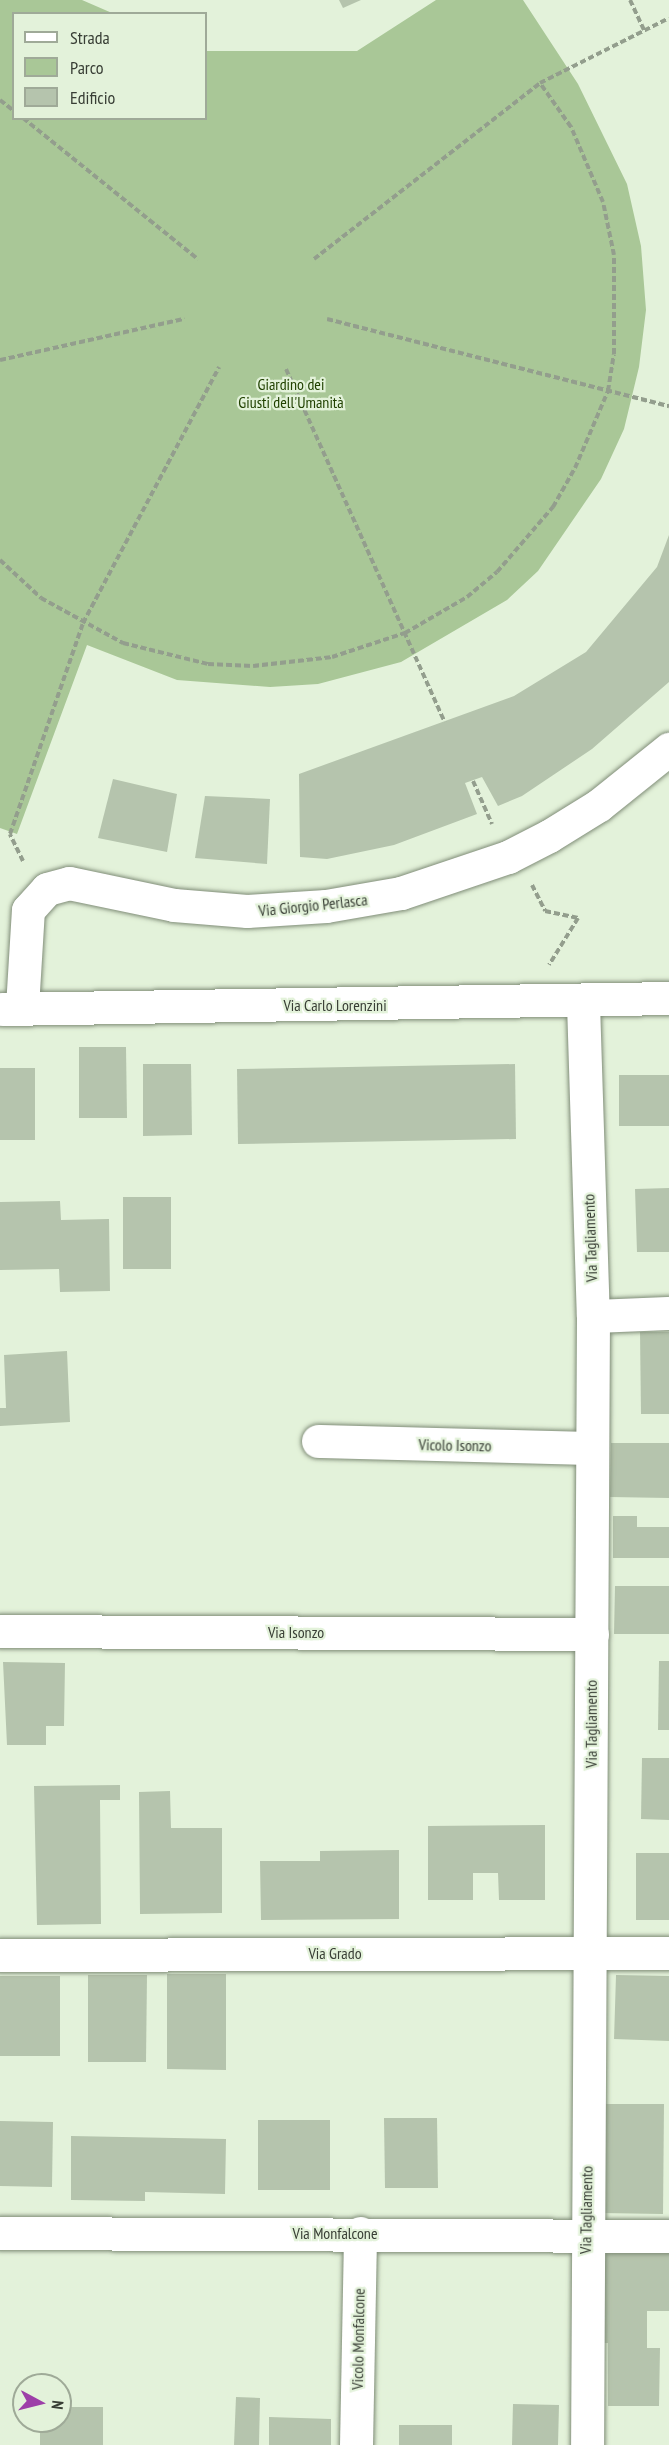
<!DOCTYPE html>
<meta charset="utf-8">
<style>
body{margin:0}
#map{position:relative;width:669px;height:2445px;overflow:hidden;background:#e3f2da;font-family:"PT Sans Narrow",sans-serif}
div>[style]{position:absolute}
.green>*{inset:0;background:#a9c797}
.building>*{inset:0;background:#b5c4ad}
.path>*{height:4px;margin-top:-2px;transform-origin:0;background:repeating-linear-gradient(90deg,#939e8d 0 6px,transparent 0 9px)}
.roads{filter:drop-shadow(0 0 2px #808d78) drop-shadow(0 0 2px #808d78)}
.street>*{height:33px;margin:-16.5px;padding:0 16.5px;transform-origin:16.5px;border-radius:16.5px;background:#fff}
span{translate:-50% -50%;white-space:nowrap;text-align:center;line-height:1.15;-webkit-text-stroke:4.5px #e3f2da;paint-order:stroke}
.park-label{font-size:16px;color:#204100}
.street-label{font-size:16px;color:#383e35}
.legend{position:absolute;left:12px;top:12px;width:195px;height:108px;box-sizing:border-box;background:#e3f2da;border:2px solid #9faa98;margin:0;padding:8px 10px;list-style:none;font-size:18px;color:#383e35}
.legend li{display:flex;align-items:center;gap:12px;height:30px}
.legend b{width:30px;border:2px solid #9faa98}
.north{position:absolute;left:12px;top:2373px;width:60px;height:60px;box-sizing:border-box;background:#e3f2da;border:2px solid #9faa98;border-radius:50%;rotate:97deg;font-size:16px;font-weight:700;line-height:24px;text-align:center;color:#383e35}
.north::after{content:'';display:block;margin:auto;width:21px;height:27px;background:#9d3fa8;clip-path:polygon(50% 0,100% 100%,50% 72%,0 100%)}
</style>
<div id="map">
<div class="green">
<i style="clip-path:polygon(0 0,82px 0,112px 13px,14px 14px,14px 118px,206px 118px,206px 51px,357px 51px,436px 0,523px 0,578px 84px,627px 184px,641px 246px,646px 310px,639px 367px,624px 429px,601px 479px,538px 571px,507px 600px,401px 662px,318px 684px,270px 687px,177px 680px,87px 645px,17px 834px,0 828px)"></i>
</div>
<div class="building">
<i style="clip-path:polygon(339px 0,361px 0,343px 8px)"></i>
<i style="clip-path:polygon(669px 535px,669px 682px,592px 749px,522px 796px,498px 806px,482px 777px,465px 783px,477px 814px,394px 845px,327px 859px,300px 857px,299px 774px,514px 696px,586px 652px,657px 567px)"></i>
<i style="clip-path:polygon(113px 779px,177px 794px,167px 852px,98px 838px)"></i>
<i style="clip-path:polygon(205px 796px,270px 799px,267px 864px,195px 858px)"></i>
<i style="clip-path:polygon(79px 1047px,126px 1047px,127px 1118px,79px 1118px)"></i>
<i style="clip-path:polygon(143px 1064px,191px 1064px,192px 1135px,143px 1136px)"></i>
<i style="clip-path:polygon(515px 1064px,516px 1139px,238px 1144px,237px 1069px)"></i>
<i style="clip-path:polygon(0 1068px,35px 1068px,35px 1140px,0 1140px)"></i>
<i style="clip-path:polygon(619px 1075px,669px 1075px,669px 1126px,619px 1126px)"></i>
<i style="clip-path:polygon(669px 1188px,669px 1252px,637px 1252px,635px 1189px)"></i>
<i style="clip-path:polygon(123px 1197px,171px 1197px,171px 1269px,123px 1269px)"></i>
<i style="clip-path:polygon(60px 1201px,61px 1220px,109px 1219px,110px 1291px,60px 1292px,59px 1269px,0 1270px,0 1202px)"></i>
<i style="clip-path:polygon(640px 1332px,669px 1332px,669px 1414px,641px 1414px)"></i>
<i style="clip-path:polygon(67px 1351px,70px 1422px,0 1426px,0 1408px,6px 1408px,4px 1355px)"></i>
<i style="clip-path:polygon(611px 1443px,669px 1443px,669px 1498px,610px 1497px)"></i>
<i style="clip-path:polygon(613px 1516px,637px 1516px,637px 1527px,669px 1527px,669px 1558px,613px 1558px)"></i>
<i style="clip-path:polygon(615px 1586px,669px 1586px,669px 1634px,614px 1634px)"></i>
<i style="clip-path:polygon(659px 1661px,669px 1661px,669px 1730px,658px 1730px)"></i>
<i style="clip-path:polygon(3px 1662px,65px 1663px,64px 1726px,46px 1726px,46px 1745px,7px 1745px)"></i>
<i style="clip-path:polygon(642px 1758px,669px 1758px,669px 1820px,641px 1819px)"></i>
<i style="clip-path:polygon(120px 1785px,120px 1800px,100px 1800px,101px 1924px,37px 1925px,34px 1786px)"></i>
<i style="clip-path:polygon(170px 1791px,171px 1828px,222px 1828px,222px 1913px,140px 1914px,139px 1792px)"></i>
<i style="clip-path:polygon(545px 1825px,545px 1900px,499px 1900px,498px 1873px,473px 1873px,473px 1900px,428px 1900px,428px 1826px)"></i>
<i style="clip-path:polygon(399px 1850px,399px 1919px,261px 1920px,260px 1861px,320px 1861px,320px 1851px)"></i>
<i style="clip-path:polygon(636px 1853px,669px 1853px,669px 1920px,636px 1920px)"></i>
<i style="clip-path:polygon(167px 1974px,226px 1974px,226px 2070px,167px 2069px)"></i>
<i style="clip-path:polygon(88px 1975px,147px 1975px,146px 2062px,88px 2062px)"></i>
<i style="clip-path:polygon(616px 1975px,669px 1976px,669px 2041px,614px 2039px)"></i>
<i style="clip-path:polygon(0 1976px,60px 1976px,60px 2056px,0 2056px)"></i>
<i style="clip-path:polygon(602px 2104px,664px 2104px,663px 2214px,601px 2213px)"></i>
<i style="clip-path:polygon(384px 2118px,437px 2118px,438px 2188px,385px 2188px)"></i>
<i style="clip-path:polygon(258px 2120px,330px 2120px,330px 2190px,258px 2190px)"></i>
<i style="clip-path:polygon(0 2121px,53px 2122px,52px 2187px,0 2186px)"></i>
<i style="clip-path:polygon(71px 2136px,226px 2139px,225px 2194px,145px 2192px,145px 2201px,71px 2200px)"></i>
<i style="clip-path:polygon(602px 2249px,669px 2249px,669px 2311px,647px 2311px,647px 2348px,660px 2348px,659px 2406px,608px 2406px,608px 2343px,602px 2343px)"></i>
<i style="clip-path:polygon(236px 2397px,260px 2398px,259px 2445px,234px 2445px)"></i>
<i style="clip-path:polygon(513px 2404px,559px 2405px,558px 2445px,512px 2445px)"></i>
<i style="clip-path:polygon(60px 2407px,103px 2407px,103px 2445px,40px 2445px,40px 2421px,60px 2421px)"></i>
<i style="clip-path:polygon(269px 2417px,331px 2419px,331px 2445px,269px 2445px)"></i>
<i style="clip-path:polygon(399px 2425px,452px 2425px,452px 2445px,399px 2445px)"></i>
</div>
<div class="path">
<i style="left:630px;top:0;width:33px;rotate:65deg"></i>
<i style="left:0;top:100px;width:18px;rotate:38deg"></i>
<i style="left:23px;top:118px;width:225px;rotate:38.9deg"></i>
<i style="left:314px;top:259px;width:286px;rotate:-37.9deg"></i>
<i style="left:540px;top:83px;width:144px;rotate:-26.7deg"></i>
<i style="left:327px;top:319px;width:353px;rotate:14.3deg"></i>
<i style="left:0;top:360px;width:189px;rotate:-12.6deg"></i>
<i style="left:286px;top:369px;width:387px;rotate:65.8deg"></i>
<i style="left:0;top:560px;width:56px;rotate:42.8deg"></i>
<i style="left:41px;top:598px;width:94px;rotate:28.8deg"></i>
<i style="left:123px;top:643px;width:88px;rotate:13.9deg"></i>
<i style="left:208px;top:664px;width:45px;rotate:2.5deg"></i>
<i style="left:253px;top:666px;width:80px;rotate:-6.5deg"></i>
<i style="left:332px;top:657px;width:77px;rotate:-18.2deg"></i>
<i style="left:405px;top:633px;width:72px;rotate:-30.1deg"></i>
<i style="left:467px;top:597px;width:39px;rotate:-40deg"></i>
<i style="left:497px;top:572px;width:86px;rotate:-49.3deg"></i>
<i style="left:553px;top:507px;width:45px;rotate:-60.6deg"></i>
<i style="left:575px;top:468px;width:84px;rotate:-66.8deg"></i>
<i style="left:608px;top:391px;width:37px;rotate:-81deg"></i>
<i style="left:614px;top:354px;width:99px;rotate:-90deg"></i>
<i style="left:614px;top:255px;width:54px;rotate:-101.7deg"></i>
<i style="left:603px;top:202px;width:82px;rotate:-113.1deg"></i>
<i style="left:571px;top:127px;width:54px;rotate:-125.2deg"></i>
<i style="left:473px;top:781px;width:47px;rotate:66.2deg"></i>
<i style="left:23px;top:861px;width:30px;rotate:-116deg"></i>
<i style="left:10px;top:834px;width:223px;rotate:-70.9deg"></i>
<i style="left:83px;top:623px;width:290px;rotate:-62deg"></i>
<i style="left:532px;top:885px;width:29px;rotate:63deg"></i>
<i style="left:545px;top:911px;width:34px;rotate:12deg"></i>
<i style="left:578px;top:918px;width:55px;rotate:121.7deg"></i>
</div>
<div class="roads">
<div class="street">
<i style="left:583px;top:1003px;width:313px;rotate:88.2deg"></i>
<i style="left:593px;top:1316px;width:1129px;rotate:90.3deg"></i>
<i style="left:22px;top:1007px;width:97px;rotate:-86.5deg"></i>
<i style="left:28px;top:910px;width:28px;rotate:-48deg"></i>
<i style="left:47px;top:889px;width:23px;rotate:-15deg"></i>
<i style="left:69px;top:883px;width:107px;rotate:11.8deg"></i>
<i style="left:174px;top:905px;width:73px;rotate:4.7deg"></i>
<i style="left:247px;top:911px;width:79px;rotate:-3.6deg"></i>
<i style="left:326px;top:906px;width:76px;rotate:-9.8deg"></i>
<i style="left:401px;top:893px;width:113px;rotate:-18.6deg"></i>
<i style="left:508px;top:857px;width:46px;rotate:-27.1deg"></i>
<i style="left:549px;top:836px;width:59px;rotate:-31.8deg"></i>
<i style="left:599px;top:805px;width:90px;rotate:-38.7deg"></i>
<i style="left:2px;top:1009px;width:667px;rotate:-0.94deg"></i>
<i style="left:593px;top:1316px;width:76px;rotate:-2.3deg"></i>
<i style="left:318px;top:1441px;width:274px;rotate:1.5deg"></i>
<i style="left:0;top:1631px;width:592px;rotate:0.29deg"></i>
<i style="left:0;top:1955px;width:669px;rotate:-0.17deg"></i>
<i style="left:0;top:2233px;width:669px;rotate:0.26deg"></i>
<i style="left:356px;top:2445px;width:212px;rotate:-88.9deg"></i>
</div>
</div>
<div class="park-label">
<span style="left:291px;top:393px">Giardino dei<br>Giusti dell'Umanità</span>
</div>
<div class="street-label">
<span style="left:313px;top:905px;rotate:-6deg">Via Giorgio Perlasca</span>
<span style="left:335px;top:1005px">Via Carlo Lorenzini</span>
<span style="left:590px;top:1238px;rotate:-92deg">Via Tagliamento</span>
<span style="left:455px;top:1445px;rotate:1deg">Vicolo Isonzo</span>
<span style="left:296px;top:1632px">Via Isonzo</span>
<span style="left:591px;top:1724px;rotate:-90deg">Via Tagliamento</span>
<span style="left:335px;top:1953px">Via Grado</span>
<span style="left:586px;top:2210px;rotate:-89deg">Via Tagliamento</span>
<span style="left:335px;top:2233px">Via Monfalcone</span>
<span style="left:358px;top:2339px;rotate:-89deg">Vicolo Monfalcone</span>
</div>
<ul class="legend">
<li><b style="height:8px;background:#fff"></b>Strada</li>
<li><b style="height:16px;background:#a9c797"></b>Parco</li>
<li><b style="height:16px;background:#b5c4ad"></b>Edificio</li>
</ul>
<div class="north">N</div>
</div>
